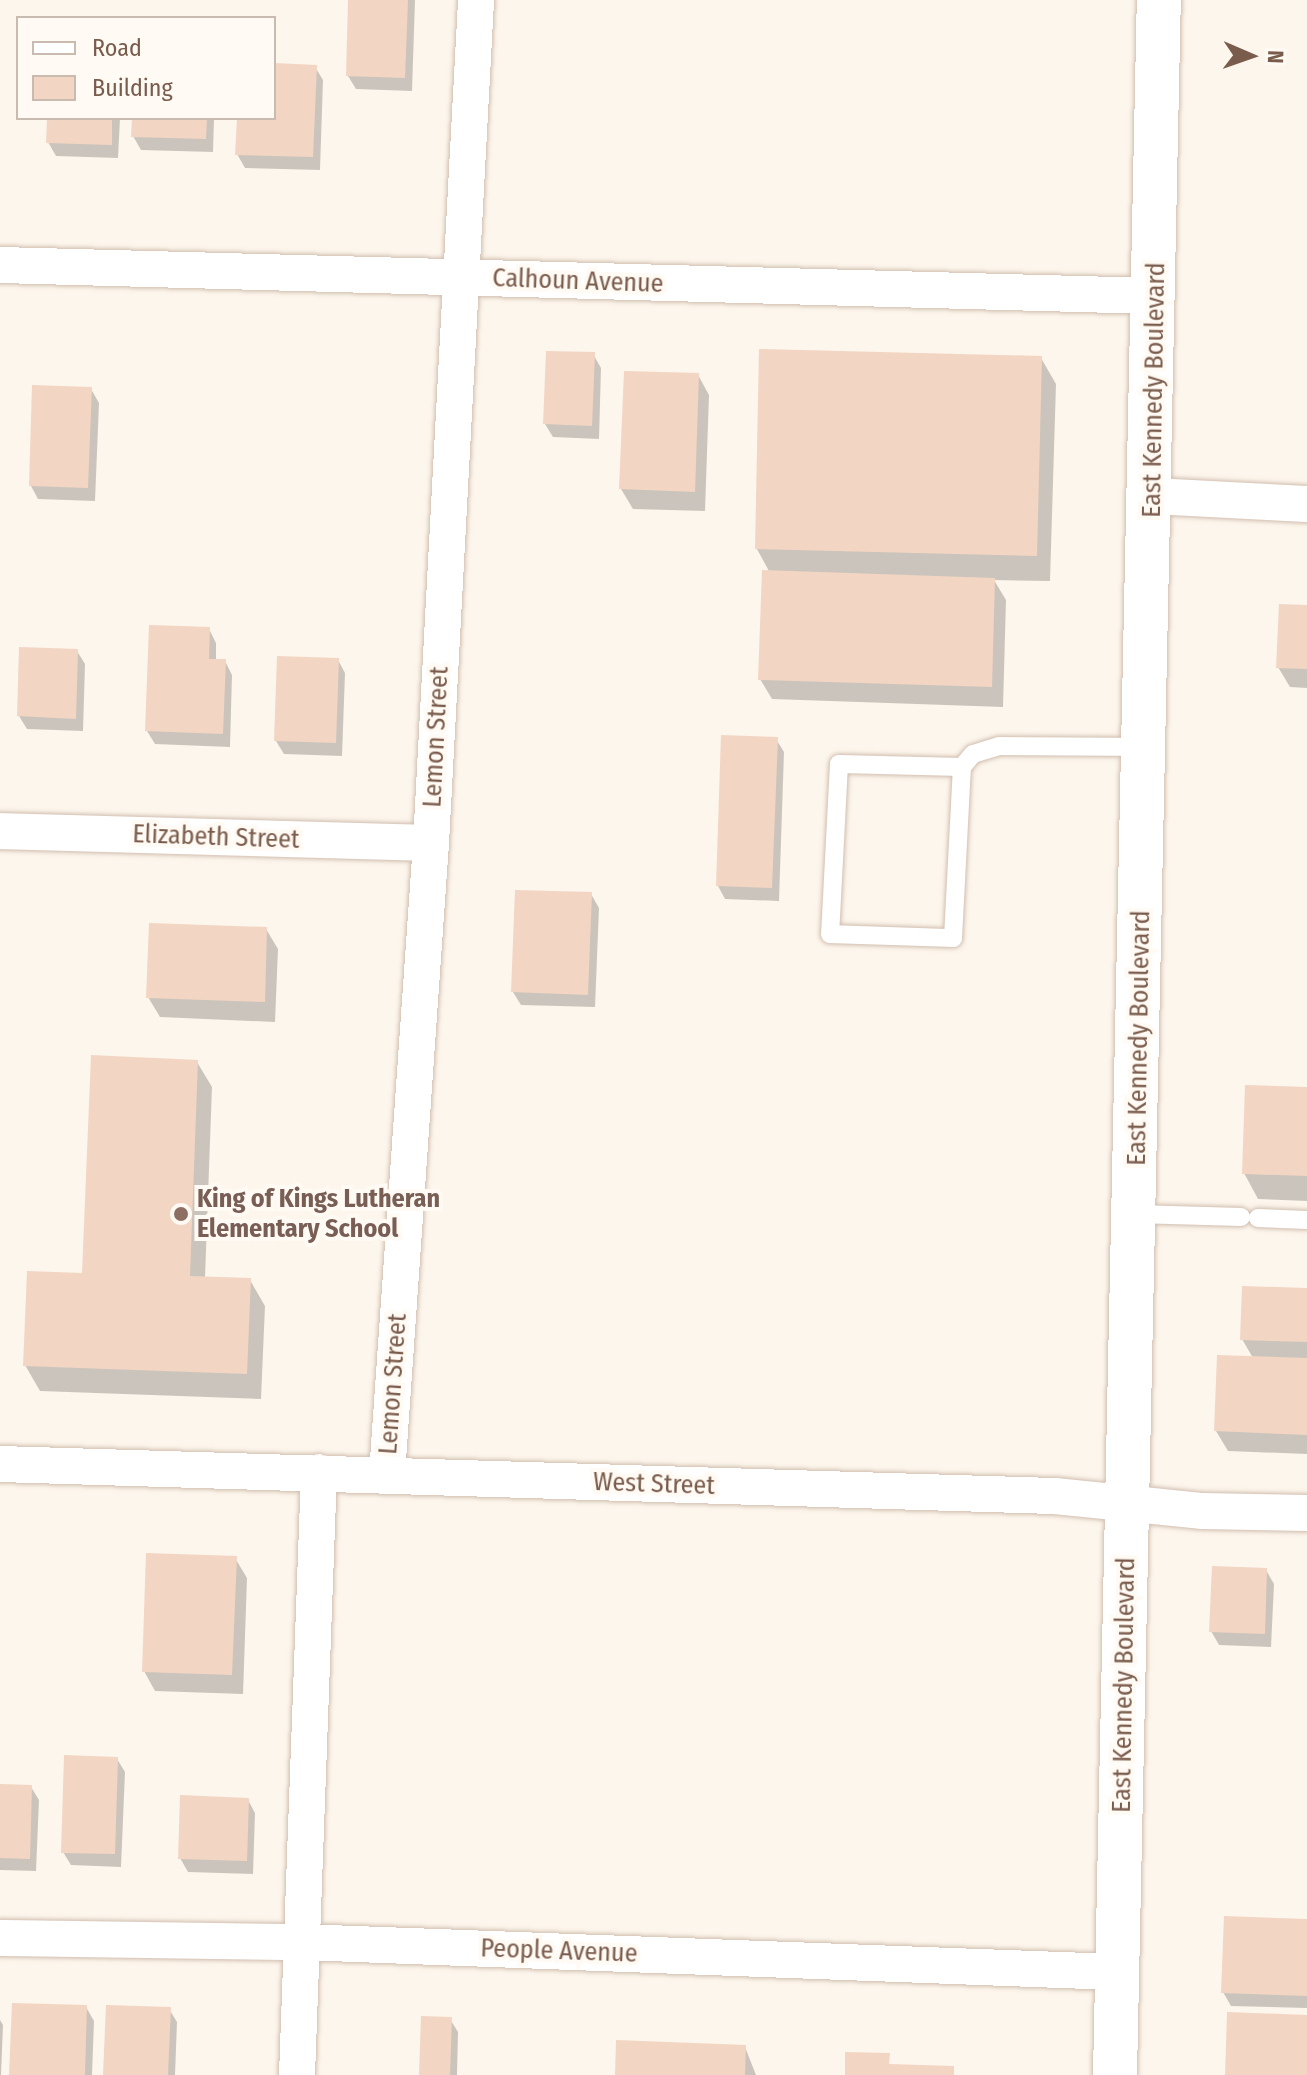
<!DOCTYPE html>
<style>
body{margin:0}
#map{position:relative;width:1307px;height:2075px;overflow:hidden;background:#fdf6ec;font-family:"Fira Sans Condensed",sans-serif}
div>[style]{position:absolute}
.shadow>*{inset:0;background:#0003}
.building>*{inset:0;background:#f3d5c3}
.roads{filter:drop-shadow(0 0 2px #d1beb0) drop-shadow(0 0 2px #d1beb0)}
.service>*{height:18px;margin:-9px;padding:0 9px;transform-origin:9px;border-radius:9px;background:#fff}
.minor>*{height:36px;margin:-18px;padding:0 18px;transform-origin:18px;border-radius:18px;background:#fff}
.secondary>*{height:44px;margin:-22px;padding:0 22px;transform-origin:22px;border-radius:22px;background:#fff}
.dots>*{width:22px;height:22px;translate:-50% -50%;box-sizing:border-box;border:4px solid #fffaf3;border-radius:50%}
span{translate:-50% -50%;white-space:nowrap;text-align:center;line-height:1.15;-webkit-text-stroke:8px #fffaf3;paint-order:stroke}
.street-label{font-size:26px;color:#7a5c4d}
.education-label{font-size:26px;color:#785e54;font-weight:700}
.left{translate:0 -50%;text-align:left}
.legend{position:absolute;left:16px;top:16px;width:260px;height:104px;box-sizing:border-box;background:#fffaf3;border:2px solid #cabbb1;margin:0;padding:10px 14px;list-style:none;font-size:24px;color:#7a5c4d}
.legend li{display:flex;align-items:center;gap:16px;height:40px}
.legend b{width:40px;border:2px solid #cabbb1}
.north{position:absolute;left:1211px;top:16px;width:80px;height:80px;-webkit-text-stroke:6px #fffaf3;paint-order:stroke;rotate:92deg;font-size:22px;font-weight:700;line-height:32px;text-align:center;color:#7a5c4d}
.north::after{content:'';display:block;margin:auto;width:28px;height:36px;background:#7a5c4d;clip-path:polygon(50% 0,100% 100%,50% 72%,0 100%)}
</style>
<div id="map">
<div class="shadow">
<i style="clip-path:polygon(350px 0,415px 0,412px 91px,356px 89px,348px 76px)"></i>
<i style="clip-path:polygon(274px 65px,315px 67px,323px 80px,320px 170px,245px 168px,237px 154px,239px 118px,274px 118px)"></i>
<i style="clip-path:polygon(49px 118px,120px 118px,118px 158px,56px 156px,48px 142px)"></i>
<i style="clip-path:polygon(134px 118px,214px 118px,213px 152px,141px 150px,133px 136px)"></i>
<i style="clip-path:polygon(593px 354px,601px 368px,599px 439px,553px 437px,545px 424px)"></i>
<i style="clip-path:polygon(1041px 358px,1056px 384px,1050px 581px,994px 580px,1006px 600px,1003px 707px,772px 699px,760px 679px,770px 573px,757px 549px)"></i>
<i style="clip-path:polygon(698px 375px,709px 395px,705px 511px,633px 509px,621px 489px)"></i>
<i style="clip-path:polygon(91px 389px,99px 403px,95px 501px,38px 499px,31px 486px)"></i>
<i style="clip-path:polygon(1307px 606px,1307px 688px,1290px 687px,1278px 667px)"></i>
<i style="clip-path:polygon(209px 629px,216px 643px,216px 661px,225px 661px,232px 675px,230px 747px,155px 744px,147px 731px)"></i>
<i style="clip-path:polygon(77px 651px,85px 664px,83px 731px,27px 729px,19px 716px)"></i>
<i style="clip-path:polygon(338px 660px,345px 673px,342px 756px,284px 754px,276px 741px)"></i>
<i style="clip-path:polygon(776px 739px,784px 752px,779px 901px,725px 899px,718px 886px)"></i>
<i style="clip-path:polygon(591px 894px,599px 908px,595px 1007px,521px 1005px,513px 992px)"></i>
<i style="clip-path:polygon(266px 929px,278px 949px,275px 1022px,160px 1017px,148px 997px)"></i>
<i style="clip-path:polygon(197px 1062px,212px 1087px,205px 1278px,250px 1280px,265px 1306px,261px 1399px,40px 1391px,25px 1365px,84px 1275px)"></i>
<i style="clip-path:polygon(1307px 1089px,1307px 1201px,1258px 1199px,1244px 1173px)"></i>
<i style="clip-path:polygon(1307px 1290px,1307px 1454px,1228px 1451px,1216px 1431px,1253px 1358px,1242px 1339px)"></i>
<i style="clip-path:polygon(235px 1558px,247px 1578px,243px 1694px,155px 1691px,144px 1671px)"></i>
<i style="clip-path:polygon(1266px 1570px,1274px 1584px,1271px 1647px,1219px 1645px,1211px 1631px)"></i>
<i style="clip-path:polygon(117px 1759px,125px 1772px,121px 1867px,71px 1865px,63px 1852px)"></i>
<i style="clip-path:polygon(0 1786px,31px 1787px,39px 1800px,36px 1871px,0 1870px)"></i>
<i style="clip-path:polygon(248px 1800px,255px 1813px,253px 1874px,188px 1872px,180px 1858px)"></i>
<i style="clip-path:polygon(1307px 1921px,1307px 2008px,1231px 2006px,1223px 1992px)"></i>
<i style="clip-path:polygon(86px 2007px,94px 2021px,92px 2075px,11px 2075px)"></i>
<i style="clip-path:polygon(169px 2009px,177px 2022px,175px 2075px,105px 2075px)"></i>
<i style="clip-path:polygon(450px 2019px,458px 2032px,457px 2075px,421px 2075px)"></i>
<i style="clip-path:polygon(0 2020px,3px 2025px,1px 2075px,0 2075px)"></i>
<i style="clip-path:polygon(745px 2047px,756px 2075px,617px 2075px)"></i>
</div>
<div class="building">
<i style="clip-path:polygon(348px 0,408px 0,405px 78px,346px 76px)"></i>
<i style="clip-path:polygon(274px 63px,317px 65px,313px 157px,235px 155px,237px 118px,274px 118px)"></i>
<i style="clip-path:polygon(47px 118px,112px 118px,112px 145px,46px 143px)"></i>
<i style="clip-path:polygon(132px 118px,207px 118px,206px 139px,131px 137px)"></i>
<i style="clip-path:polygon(759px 349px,1042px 356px,1037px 556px,755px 549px)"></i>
<i style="clip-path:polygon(546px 351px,595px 352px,592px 426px,543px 424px)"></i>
<i style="clip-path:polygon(624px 371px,699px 373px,695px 492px,619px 489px)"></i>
<i style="clip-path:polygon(32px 385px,92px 387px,88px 488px,29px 486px)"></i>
<i style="clip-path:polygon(762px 570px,995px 578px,992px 687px,758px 680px)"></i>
<i style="clip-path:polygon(1279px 604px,1307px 605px,1307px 669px,1276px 668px)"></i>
<i style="clip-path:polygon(149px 625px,210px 627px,209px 659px,226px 659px,223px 734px,145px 731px)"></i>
<i style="clip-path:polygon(19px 647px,78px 649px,76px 719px,17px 716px)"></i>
<i style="clip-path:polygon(277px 656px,339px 658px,336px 743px,274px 741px)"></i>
<i style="clip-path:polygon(721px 735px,778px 737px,772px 888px,716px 886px)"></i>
<i style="clip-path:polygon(515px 890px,592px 892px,588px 995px,511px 992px)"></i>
<i style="clip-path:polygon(149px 923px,267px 927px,265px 1002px,146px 998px)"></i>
<i style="clip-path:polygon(91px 1055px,198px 1060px,190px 1276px,251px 1278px,247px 1374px,23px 1366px,27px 1271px,82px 1273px)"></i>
<i style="clip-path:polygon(1245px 1085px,1307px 1087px,1307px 1176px,1242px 1174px)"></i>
<i style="clip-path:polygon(1242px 1286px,1307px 1288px,1307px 1342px,1240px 1340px)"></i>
<i style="clip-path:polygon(1217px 1355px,1307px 1358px,1307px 1435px,1214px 1431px)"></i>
<i style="clip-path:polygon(146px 1553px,237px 1556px,232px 1675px,142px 1672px)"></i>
<i style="clip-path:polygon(1212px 1566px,1267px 1568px,1265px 1634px,1209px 1632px)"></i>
<i style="clip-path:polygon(64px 1755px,118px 1757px,115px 1854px,61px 1853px)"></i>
<i style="clip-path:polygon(0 1784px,32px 1785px,30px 1859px,0 1858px)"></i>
<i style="clip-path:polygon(180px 1795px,249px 1798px,247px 1861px,178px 1859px)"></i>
<i style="clip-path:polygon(1224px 1916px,1307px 1919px,1307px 1996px,1221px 1993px)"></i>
<i style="clip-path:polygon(12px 2003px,87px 2005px,85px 2075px,9px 2075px)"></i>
<i style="clip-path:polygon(106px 2005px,171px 2007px,168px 2075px,103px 2075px)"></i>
<i style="clip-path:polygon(1227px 2012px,1307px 2015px,1307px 2075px,1225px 2075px)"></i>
<i style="clip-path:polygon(421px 2016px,452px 2017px,450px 2075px,419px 2075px)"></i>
<i style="clip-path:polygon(616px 2040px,746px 2045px,745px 2075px,615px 2075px)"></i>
<i style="clip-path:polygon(845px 2052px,890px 2053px,889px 2064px,954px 2066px,954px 2075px,845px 2075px)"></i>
</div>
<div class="roads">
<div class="service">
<i style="left:962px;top:767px;width:123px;rotate:-178.6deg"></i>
<i style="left:839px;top:764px;width:170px;rotate:93deg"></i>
<i style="left:830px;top:934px;width:123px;rotate:1.9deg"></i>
<i style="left:953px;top:938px;width:171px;rotate:-87deg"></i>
<i style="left:962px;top:767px;width:17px;rotate:-50deg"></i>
<i style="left:973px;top:754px;width:27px;rotate:-17deg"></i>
<i style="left:999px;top:746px;width:144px;rotate:0.4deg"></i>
<i style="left:1135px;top:1214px;width:106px;rotate:1.6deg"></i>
<i style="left:1258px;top:1218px;width:49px;rotate:2.3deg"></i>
</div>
<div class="minor">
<i style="left:0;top:265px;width:1156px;rotate:1.54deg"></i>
<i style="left:1152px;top:496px;width:155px;rotate:3deg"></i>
<i style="left:0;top:831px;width:431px;rotate:1.6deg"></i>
<i style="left:0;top:1464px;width:1055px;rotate:1.74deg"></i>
<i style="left:1055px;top:1496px;width:149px;rotate:5.8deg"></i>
<i style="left:1203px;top:1511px;width:104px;rotate:1.1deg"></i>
<i style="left:387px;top:1474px;width:633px;rotate:-86.01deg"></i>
<i style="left:431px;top:843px;width:844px;rotate:-86.94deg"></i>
<i style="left:0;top:1938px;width:301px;rotate:0.8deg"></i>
<i style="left:301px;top:1942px;width:817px;rotate:2.11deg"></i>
<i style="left:297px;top:2075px;width:603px;rotate:-87.91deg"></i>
</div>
<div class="secondary">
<i style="left:1115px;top:2075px;width:2075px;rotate:-88.79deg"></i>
</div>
</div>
<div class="dots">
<i style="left:181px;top:1214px;background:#8d6e63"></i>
</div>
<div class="street-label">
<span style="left:578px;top:281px;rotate:2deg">Calhoun Avenue</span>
<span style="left:1154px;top:390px;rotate:-89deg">East Kennedy Boulevard</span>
<span style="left:436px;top:737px;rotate:-87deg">Lemon Street</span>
<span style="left:216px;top:837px;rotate:2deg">Elizabeth Street</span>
<span style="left:1139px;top:1038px;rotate:-89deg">East Kennedy Boulevard</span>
<span style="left:393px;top:1384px;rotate:-86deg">Lemon Street</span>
<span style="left:654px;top:1484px;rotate:2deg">West Street</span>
<span style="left:1124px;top:1685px;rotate:-89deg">East Kennedy Boulevard</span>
<span style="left:559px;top:1951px;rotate:2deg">People Avenue</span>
</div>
<div class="education-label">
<span class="left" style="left:197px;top:1214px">King of Kings Lutheran<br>Elementary School</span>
</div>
<ul class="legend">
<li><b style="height:10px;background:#fff"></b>Road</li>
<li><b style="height:22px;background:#f3d5c3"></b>Building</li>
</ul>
<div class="north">N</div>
</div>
